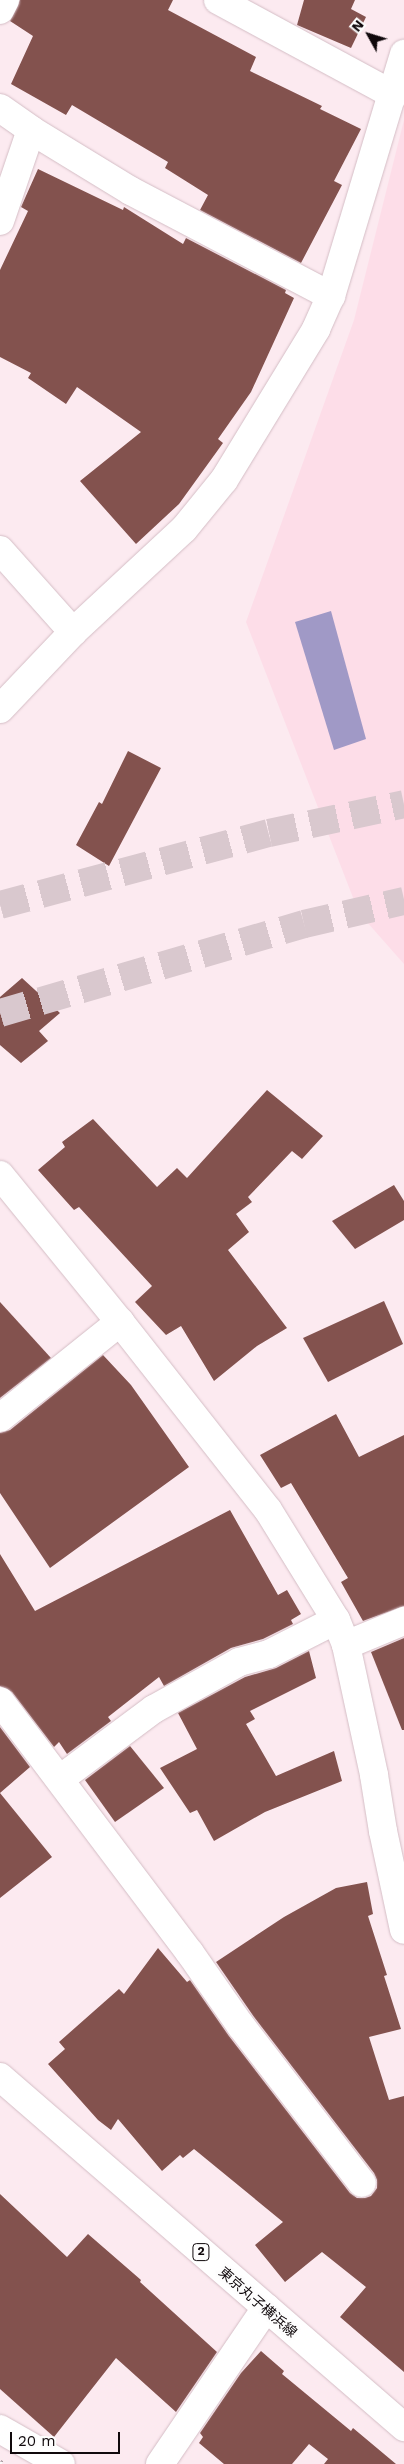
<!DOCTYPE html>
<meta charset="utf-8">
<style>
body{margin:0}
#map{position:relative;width:404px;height:2464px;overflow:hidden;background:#fceaf0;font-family:"Work Sans","Noto Sans JP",sans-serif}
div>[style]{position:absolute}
.built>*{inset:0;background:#fddde8}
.water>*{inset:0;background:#a099c6}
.building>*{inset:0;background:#83524e}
.highway-tunnel>*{height:28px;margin-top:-14px;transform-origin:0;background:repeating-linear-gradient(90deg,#d9c8ce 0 28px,transparent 0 42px)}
.roads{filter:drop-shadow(0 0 1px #d4bdc5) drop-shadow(0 0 1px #d4bdc5)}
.minor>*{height:28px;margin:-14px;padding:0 14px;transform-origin:14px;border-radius:14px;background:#fff}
.major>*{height:28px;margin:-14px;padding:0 14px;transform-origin:14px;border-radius:14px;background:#fff}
.rail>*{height:5.5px;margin-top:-2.75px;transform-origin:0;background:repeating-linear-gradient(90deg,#fdfdfd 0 11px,#85797d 0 22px);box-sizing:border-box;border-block:1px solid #85797d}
span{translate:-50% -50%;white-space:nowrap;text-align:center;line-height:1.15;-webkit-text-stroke:5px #fdfdfd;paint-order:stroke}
.shield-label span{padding:1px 4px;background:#fdfdfd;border:1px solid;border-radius:4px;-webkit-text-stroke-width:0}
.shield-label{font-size:12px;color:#10090c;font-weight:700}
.street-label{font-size:14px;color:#10090c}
.north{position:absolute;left:344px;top:10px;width:50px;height:50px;-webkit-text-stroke:4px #fdfdfd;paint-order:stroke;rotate:309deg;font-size:14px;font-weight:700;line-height:20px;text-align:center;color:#10090c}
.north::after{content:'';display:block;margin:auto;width:18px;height:22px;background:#10090c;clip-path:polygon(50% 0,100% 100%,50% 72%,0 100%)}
.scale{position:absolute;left:10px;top:2432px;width:110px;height:22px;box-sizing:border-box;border:2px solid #10090c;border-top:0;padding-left:6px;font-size:15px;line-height:18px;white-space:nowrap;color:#10090c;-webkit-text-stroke:4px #fdfdfd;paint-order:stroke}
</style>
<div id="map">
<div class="built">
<i style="clip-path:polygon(404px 120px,404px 964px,359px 913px,246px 622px,354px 320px)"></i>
</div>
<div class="water">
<i style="clip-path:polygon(331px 611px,366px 739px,334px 750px,295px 622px)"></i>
</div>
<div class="building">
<i style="clip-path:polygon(20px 0,173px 0,168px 10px,256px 57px,250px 71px,322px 106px,320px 109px,361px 129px,334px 181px,342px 185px,301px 263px,200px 210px,208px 195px,165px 168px,168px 162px,72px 105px,66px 115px,11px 84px,33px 36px,10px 21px)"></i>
<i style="clip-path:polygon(304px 0,355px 0,351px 9px,366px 17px,351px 48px,297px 25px)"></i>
<i style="clip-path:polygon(38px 169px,123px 210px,124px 207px,183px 244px,186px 238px,286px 290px,285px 293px,294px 298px,251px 392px,218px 439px,223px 443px,179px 504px,136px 544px,80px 481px,141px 432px,77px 387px,66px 404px,28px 378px,31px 373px,0 357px,0 270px,28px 211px,21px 207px)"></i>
<i style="clip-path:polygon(128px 751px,161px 768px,109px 866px,76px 845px,99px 802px,102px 804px)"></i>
<i style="clip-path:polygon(22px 978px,60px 1013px,39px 1031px,48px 1041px,21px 1063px,0 1045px,0 997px)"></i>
<i style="clip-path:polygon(267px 1090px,323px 1136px,302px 1159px,292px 1151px,248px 1197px,252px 1202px,236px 1214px,249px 1232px,228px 1250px,287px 1328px,257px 1346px,214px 1381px,181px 1326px,166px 1335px,135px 1302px,152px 1286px,79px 1207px,74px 1210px,38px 1170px,65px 1147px,62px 1142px,93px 1119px,157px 1187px,177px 1168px,187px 1178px)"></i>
<i style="clip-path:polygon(394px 1185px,404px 1201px,404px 1220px,355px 1249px,332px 1221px)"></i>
<i style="clip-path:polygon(384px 1301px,403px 1344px,328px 1382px,303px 1338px)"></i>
<i style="clip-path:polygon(0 1302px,51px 1358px,0 1398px)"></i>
<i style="clip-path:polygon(103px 1355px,131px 1385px,189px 1467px,50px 1568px,0 1493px,0 1433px,10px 1430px)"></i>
<i style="clip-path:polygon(336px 1414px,359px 1457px,404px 1435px,404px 1606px,363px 1621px,341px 1582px,348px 1578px,291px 1483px,281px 1488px,260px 1455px)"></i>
<i style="clip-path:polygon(230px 1510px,278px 1595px,287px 1590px,301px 1614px,291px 1620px,293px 1624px,263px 1639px,231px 1648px,164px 1686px,159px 1677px,108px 1717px,111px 1721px,67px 1754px,59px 1742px,54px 1747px,12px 1692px,0 1686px,0 1554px,35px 1611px)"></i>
<i style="clip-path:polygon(404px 1638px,404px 1730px,402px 1730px,371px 1652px)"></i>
<i style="clip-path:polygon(309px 1651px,316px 1678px,250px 1711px,255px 1719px,246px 1724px,276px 1776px,334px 1751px,342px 1781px,265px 1812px,214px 1841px,197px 1810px,190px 1813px,160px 1768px,197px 1749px,178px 1713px,245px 1677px,276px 1668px)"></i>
<i style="clip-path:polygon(0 1727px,30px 1767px,0 1793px,52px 1857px,0 1898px)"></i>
<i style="clip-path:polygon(130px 1746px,164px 1788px,115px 1822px,85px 1780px)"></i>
<i style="clip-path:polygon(367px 1882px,373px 1914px,368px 1916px,387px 1975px,384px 1976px,401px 2029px,369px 2037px,389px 2100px,404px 2096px,404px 2372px,340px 2317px,366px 2287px,322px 2252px,285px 2282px,255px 2245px,283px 2222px,194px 2149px,183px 2158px,180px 2155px,162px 2171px,118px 2119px,111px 2130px,98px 2120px,48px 2064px,65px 2049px,59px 2042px,119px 1989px,124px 1994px,158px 1948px,187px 1982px,190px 1980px,229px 2036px,350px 2193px,357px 2198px,365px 2198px,371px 2196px,377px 2188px,377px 2180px,374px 2173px,254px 2017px,216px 1962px,284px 1917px,336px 1888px)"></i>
<i style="clip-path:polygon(0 2194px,67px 2257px,88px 2234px,141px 2280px,140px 2282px,217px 2352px,176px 2412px,116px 2358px,54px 2437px,0 2389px)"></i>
<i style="clip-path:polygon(261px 2351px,284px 2371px,282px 2374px,351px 2431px,353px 2428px,396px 2464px,324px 2464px,328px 2459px,309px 2444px,292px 2464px,224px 2464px,199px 2443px,203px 2437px,200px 2433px,241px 2373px)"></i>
</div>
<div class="highway-tunnel">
<i style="left:0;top:905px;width:278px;rotate:-15deg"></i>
<i style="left:269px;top:833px;width:138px;rotate:-12.1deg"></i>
<i style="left:0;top:1013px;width:317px;rotate:-16.3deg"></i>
<i style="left:304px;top:924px;width:103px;rotate:-13deg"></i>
</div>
<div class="roads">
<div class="minor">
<i style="left:218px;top:0;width:200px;rotate:28.4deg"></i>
<i style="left:0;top:10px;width:11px;rotate:-63deg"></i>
<i style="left:0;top:108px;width:38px;rotate:35deg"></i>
<i style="left:31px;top:130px;width:117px;rotate:31.4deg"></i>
<i style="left:131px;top:191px;width:226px;rotate:27.7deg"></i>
<i style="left:0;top:221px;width:96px;rotate:-71.2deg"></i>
<i style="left:0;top:550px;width:110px;rotate:48.3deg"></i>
<i style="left:0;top:709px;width:106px;rotate:-46.5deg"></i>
<i style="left:73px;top:632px;width:151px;rotate:-42.9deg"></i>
<i style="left:184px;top:529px;width:63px;rotate:-50.8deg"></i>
<i style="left:224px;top:480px;width:177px;rotate:-58.6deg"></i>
<i style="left:316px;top:329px;width:36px;rotate:-66deg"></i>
<i style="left:331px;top:296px;width:253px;rotate:-73.2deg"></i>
<i style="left:0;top:1175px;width:190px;rotate:50.8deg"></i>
<i style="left:120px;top:1322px;width:239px;rotate:51.8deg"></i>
<i style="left:268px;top:1510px;width:129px;rotate:58.3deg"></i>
<i style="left:336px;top:1620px;width:27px;rotate:68deg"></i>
<i style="left:346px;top:1645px;width:133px;rotate:77.8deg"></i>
<i style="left:374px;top:1775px;width:57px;rotate:80.9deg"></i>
<i style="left:383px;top:1831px;width:101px;rotate:78deg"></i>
<i style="left:0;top:1418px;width:154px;rotate:-38.7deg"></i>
<i style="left:346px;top:1645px;width:63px;rotate:-22.5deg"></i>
<i style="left:0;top:1701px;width:316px;rotate:53deg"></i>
<i style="left:190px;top:1953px;width:89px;rotate:55.1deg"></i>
<i style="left:241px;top:2026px;width:198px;rotate:52.4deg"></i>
<i style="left:60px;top:1779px;width:117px;rotate:-36.7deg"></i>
<i style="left:154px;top:1709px;width:97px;rotate:-28.9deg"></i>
<i style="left:239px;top:1662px;width:31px;rotate:-15deg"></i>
<i style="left:269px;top:1654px;width:75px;rotate:-26.9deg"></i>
<i style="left:0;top:2429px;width:70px;rotate:29.8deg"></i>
<i style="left:160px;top:2464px;width:189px;rotate:-55.8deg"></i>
</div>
<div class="major">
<i style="left:0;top:2077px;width:535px;rotate:40.9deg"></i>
</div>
</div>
<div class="rail">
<i style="left:0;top:2463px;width:2px;rotate:27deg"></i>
</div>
<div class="shield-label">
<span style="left:201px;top:2252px">2</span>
</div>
<div class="street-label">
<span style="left:258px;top:2302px;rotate:41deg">東京丸子横浜線</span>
</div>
<div class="north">N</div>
<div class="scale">20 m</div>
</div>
